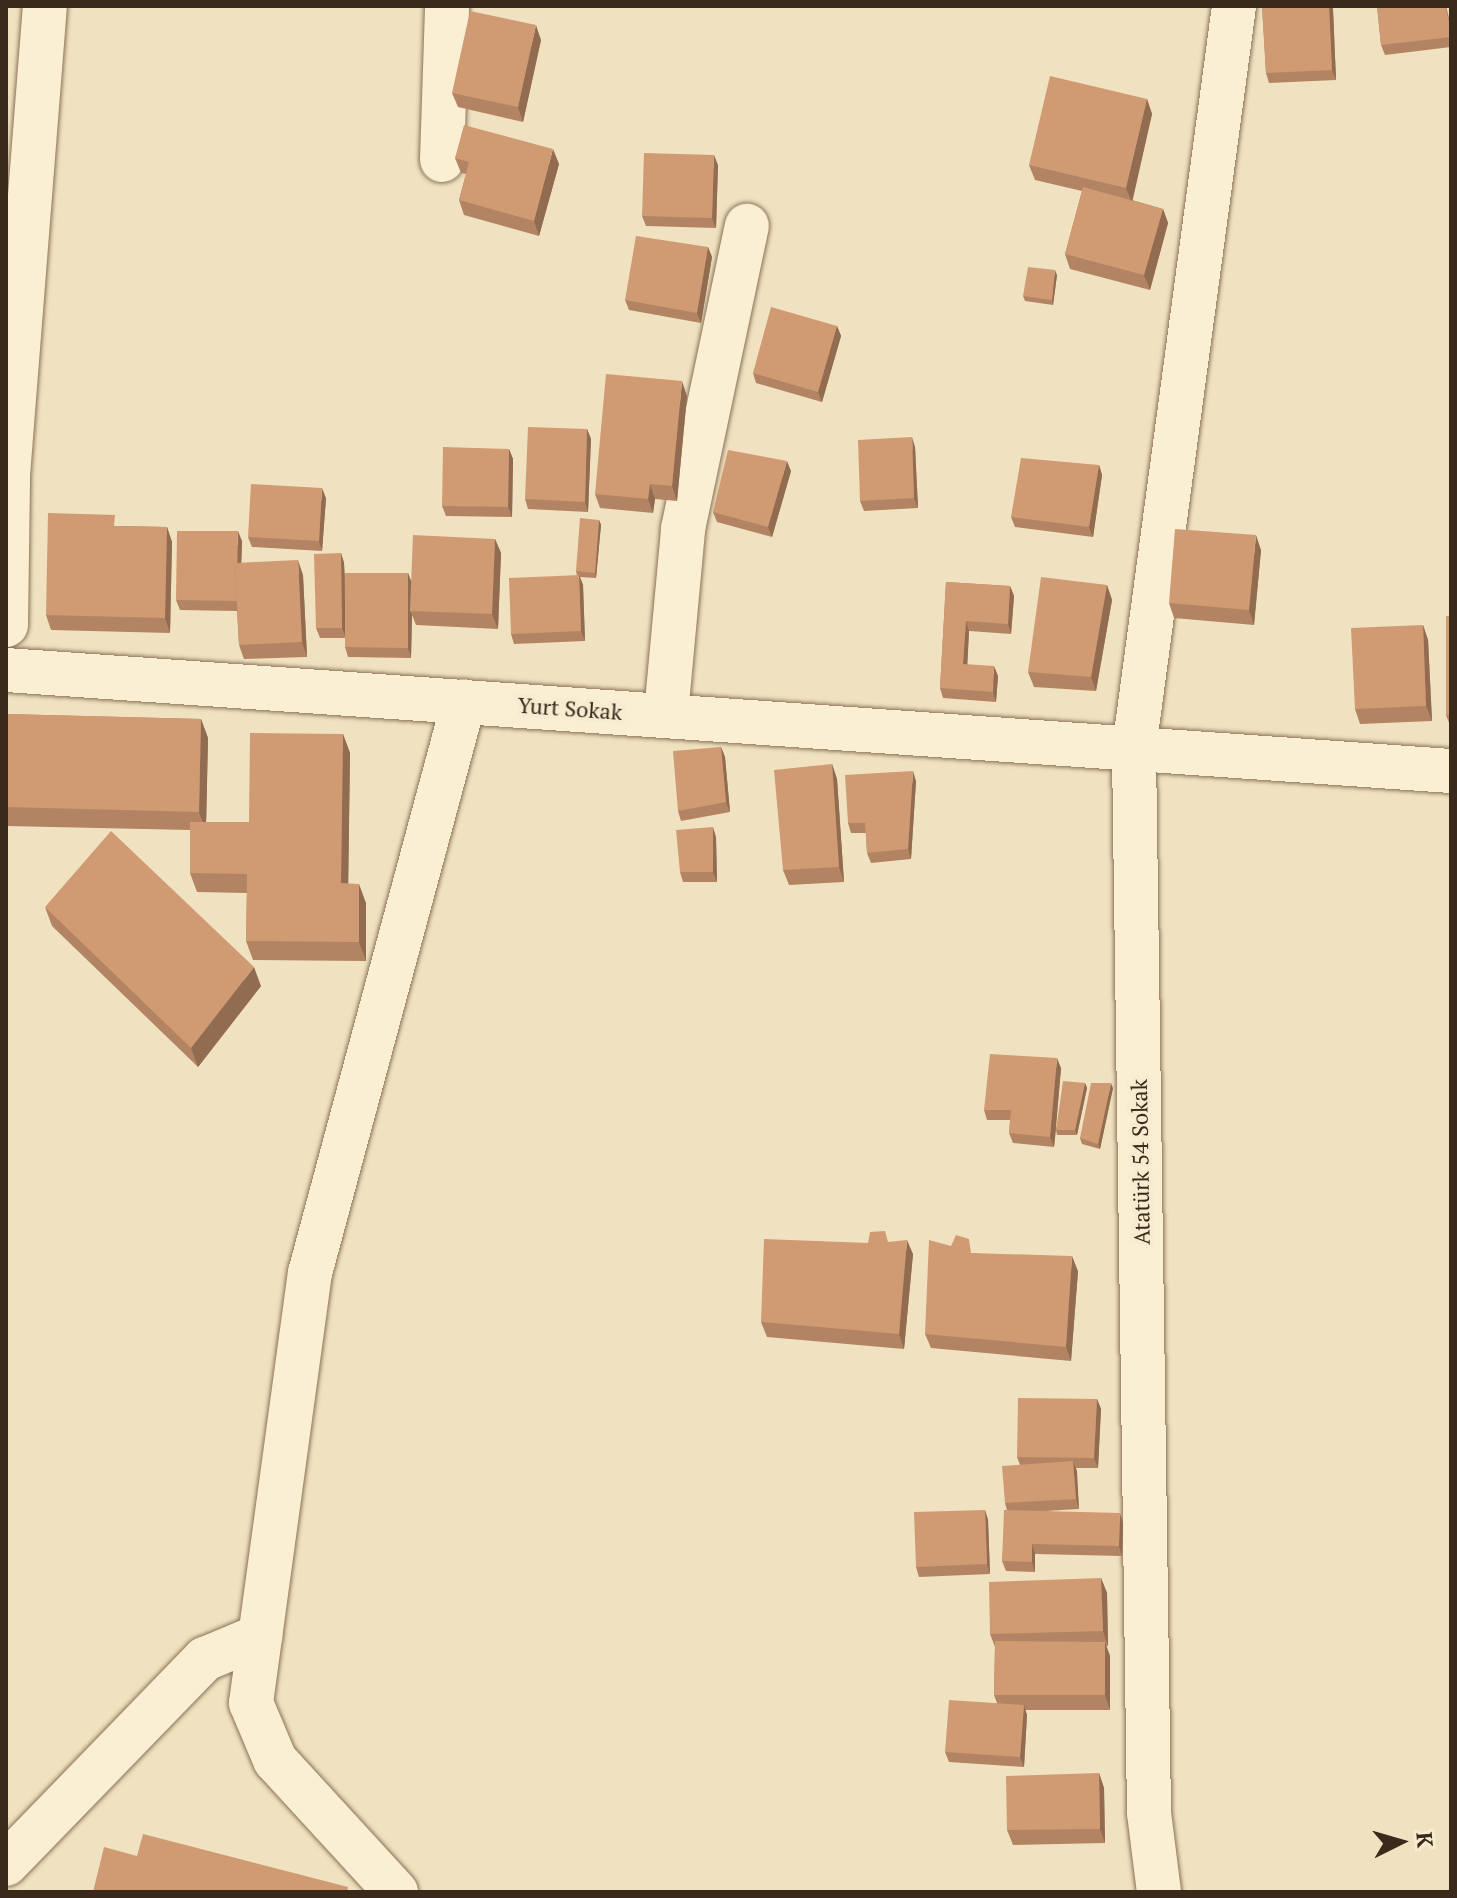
<!DOCTYPE html>
<meta charset="utf-8">
<style>
body{margin:0}
#map{position:relative;width:1457px;height:1898px;overflow:hidden;background:#f0e2c0;font-family:"PT Serif",serif}
div>[style]{position:absolute}
.roads{filter:drop-shadow(0 0 2px #8a7257) drop-shadow(0 0 2px #8a7257)}
.minor>*{height:44px;margin:-22px;padding:0 22px;transform-origin:22px;border-radius:22px;background:#fbefd3}
.wall>*{inset:0;background:#b38463}
.shaded-wall>*{inset:0;background:#926c50}
.building>*{inset:0;background:#d09a73}
span{translate:-50% -50%;white-space:nowrap;text-align:center;line-height:1.15;-webkit-text-stroke:8px #f7ecd0;paint-order:stroke}
.street-label{font-size:22px;color:#392a1c}
.frame{position:absolute;inset:0;border:8px solid #392a1c;pointer-events:none}
.north{position:absolute;left:1361px;top:1802px;width:80px;height:80px;-webkit-text-stroke:6px #f7ecd0;paint-order:stroke;rotate:85deg;font-size:22px;font-weight:700;line-height:32px;text-align:center;color:#392a1c}
.north::after{content:'';display:block;margin:auto;width:28px;height:36px;background:#392a1c;clip-path:polygon(50% 0,100% 100%,50% 72%,0 100%)}
</style>
<div id="map">
<div class="roads">
<div class="minor">
<i style="left:442px;top:160px;width:154px;rotate:-88.1deg"></i>
<i style="left:6px;top:625px;width:150px;rotate:-89.2deg"></i>
<i style="left:8px;top:475px;width:470px;rotate:-85.5deg"></i>
<i style="left:6px;top:670px;width:1449px;rotate:4deg"></i>
<i style="left:666px;top:714px;width:186px;rotate:-84.7deg"></i>
<i style="left:683px;top:529px;width:310px;rotate:-78.1deg"></i>
<i style="left:6px;top:1864px;width:286px;rotate:-45.9deg"></i>
<i style="left:205px;top:1659px;width:60px;rotate:-22.7deg"></i>
<i style="left:396px;top:1892px;width:179px;rotate:-132.5deg"></i>
<i style="left:275px;top:1760px;width:62px;rotate:-112.8deg"></i>
<i style="left:251px;top:1703px;width:434px;rotate:-82.2deg"></i>
<i style="left:310px;top:1273px;width:592px;rotate:-74.93deg"></i>
<i style="left:1159px;top:1892px;width:80px;rotate:-97.2deg"></i>
<i style="left:1149px;top:1813px;width:1064px;rotate:-90.81deg"></i>
<i style="left:1134px;top:749px;width:750px;rotate:-82.33deg"></i>
</div>
</div>
<div class="wall">
<i style="clip-path:polygon(1262px 6px,1331px 6px,1333px 9px,1336px 80px,1269px 83px,1266px 73px)"></i>
<i style="clip-path:polygon(1377px 6px,1446px 6px,1451px 25px,1451px 47px,1385px 55px,1381px 45px)"></i>
<i style="clip-path:polygon(541px 40px,523px 122px,458px 107px,452px 93px)"></i>
<i style="clip-path:polygon(1147px 99px,1152px 114px,1132px 200px,1163px 209px,1168px 223px,1150px 290px,1070px 269px,1065px 254px,1082px 191px,1035px 180px,1029px 165px)"></i>
<i style="clip-path:polygon(455px 158px,559px 164px,539px 236px,464px 215px,459px 200px,466px 174px,461px 173px)"></i>
<i style="clip-path:polygon(718px 165px,716px 228px,646px 226px,642px 216px)"></i>
<i style="clip-path:polygon(708px 247px,712px 257px,701px 323px,629px 310px,625px 300px)"></i>
<i style="clip-path:polygon(1057px 275px,1053px 305px,1025px 301px,1023px 296px)"></i>
<i style="clip-path:polygon(837px 326px,841px 336px,822px 402px,756px 383px,753px 373px)"></i>
<i style="clip-path:polygon(687px 396px,677px 501px,655px 499px,653px 513px,600px 508px,595px 494px)"></i>
<i style="clip-path:polygon(587px 429px,591px 439px,588px 512px,528px 509px,525px 499px)"></i>
<i style="clip-path:polygon(915px 447px,918px 508px,864px 511px,860px 501px)"></i>
<i style="clip-path:polygon(509px 449px,513px 459px,512px 517px,446px 516px,442px 506px)"></i>
<i style="clip-path:polygon(1099px 465px,1102px 475px,1093px 537px,1015px 527px,1011px 517px)"></i>
<i style="clip-path:polygon(791px 471px,772px 537px,717px 522px,713px 512px)"></i>
<i style="clip-path:polygon(326px 498px,322px 551px,252px 547px,248px 537px)"></i>
<i style="clip-path:polygon(599px 520px,601px 525px,596px 578px,580px 577px,583px 585px,585px 641px,514px 644px,511px 634px,577px 575px,576px 571px)"></i>
<i style="clip-path:polygon(119px 526px,167px 527px,172px 542px,170px 633px,51px 630px,46px 615px)"></i>
<i style="clip-path:polygon(495px 539px,501px 553px,498px 629px,416px 625px,412px 615px,411px 658px,348px 657px,345px 647px,345px 638px,320px 638px,316px 628px,341px 553px,344px 563px,345px 577px,408px 573px,411px 582px)"></i>
<i style="clip-path:polygon(242px 541px,241px 563px,303px 575px,307px 657px,244px 659px,239px 645px,237px 611px,180px 610px,176px 600px)"></i>
<i style="clip-path:polygon(1261px 550px,1254px 625px,1174px 618px,1169px 603px)"></i>
<i style="clip-path:polygon(946px 582px,1010px 586px,1014px 596px,1011px 634px,969px 631px,967px 664px,998px 676px,996px 702px,943px 698px,940px 688px)"></i>
<i style="clip-path:polygon(1107px 585px,1112px 600px,1096px 691px,1034px 687px,1028px 672px)"></i>
<i style="clip-path:polygon(1451px 616px,1451px 728px,1446px 715px)"></i>
<i style="clip-path:polygon(1423px 625px,1428px 640px,1432px 721px,1360px 724px,1355px 709px)"></i>
<i style="clip-path:polygon(6px 714px,201px 719px,208px 738px,206px 822px,249px 822px,343px 734px,350px 753px,348px 884px,366px 903px,366px 961px,253px 960px,246px 941px,247px 893px,197px 892px,190px 873px,190px 830px,6px 826px)"></i>
<i style="clip-path:polygon(721px 747px,725px 757px,730px 812px,681px 821px,678px 811px)"></i>
<i style="clip-path:polygon(832px 764px,837px 779px,844px 882px,789px 885px,783px 870px)"></i>
<i style="clip-path:polygon(916px 781px,911px 859px,871px 863px,867px 853px,866px 833px,851px 833px,848px 823px)"></i>
<i style="clip-path:polygon(716px 837px,717px 882px,683px 882px,680px 872px)"></i>
<i style="clip-path:polygon(45px 907px,261px 986px,198px 1067px,52px 926px)"></i>
<i style="clip-path:polygon(1061px 1068px,1056px 1128px,1085px 1083px,1087px 1088px,1077px 1135px,1057px 1135px,1056px 1130px,1054px 1147px,1013px 1143px,1009px 1133px,1010px 1120px,987px 1120px,984px 1110px)"></i>
<i style="clip-path:polygon(1113px 1088px,1100px 1149px,1082px 1144px,1080px 1138px)"></i>
<i style="clip-path:polygon(888px 1242px,913px 1254px,904px 1349px,767px 1337px,761px 1322px,868px 1243px)"></i>
<i style="clip-path:polygon(974px 1253px,1078px 1271px,1071px 1361px,931px 1348px,925px 1334px)"></i>
<i style="clip-path:polygon(1097px 1399px,1101px 1409px,1098px 1468px,1076px 1468px,1079px 1509px,1046px 1511px,1123px 1523px,1122px 1556px,1035px 1554px,1035px 1572px,1006px 1571px,1002px 1561px,1007px 1510px,1005px 1503px,1020px 1465px,1017px 1457px)"></i>
<i style="clip-path:polygon(985px 1510px,988px 1520px,990px 1574px,919px 1577px,916px 1567px)"></i>
<i style="clip-path:polygon(1101px 1578px,1107px 1593px,1108px 1646px,1106px 1646px,1110px 1656px,1110px 1710px,1025px 1710px,1027px 1715px,1024px 1767px,949px 1762px,945px 1752px,997px 1703px,994px 1695px,995px 1647px,990px 1634px)"></i>
<i style="clip-path:polygon(1099px 1773px,1104px 1788px,1105px 1843px,1013px 1845px,1007px 1830px)"></i>
</div>
<div class="shaded-wall">
<i style="clip-path:polygon(1329px 6px,1331px 6px,1333px 9px,1336px 80px,1332px 70px)"></i>
<i style="clip-path:polygon(536px 25px,541px 40px,523px 122px,518px 107px)"></i>
<i style="clip-path:polygon(1147px 99px,1152px 114px,1132px 203px,1126px 188px)"></i>
<i style="clip-path:polygon(553px 149px,559px 164px,539px 236px,534px 221px)"></i>
<i style="clip-path:polygon(714px 155px,718px 165px,716px 228px,712px 218px)"></i>
<i style="clip-path:polygon(1163px 209px,1168px 223px,1150px 290px,1144px 275px)"></i>
<i style="clip-path:polygon(708px 247px,712px 257px,701px 323px,697px 313px)"></i>
<i style="clip-path:polygon(1055px 270px,1057px 275px,1053px 305px,1052px 300px)"></i>
<i style="clip-path:polygon(837px 326px,841px 336px,822px 402px,818px 392px)"></i>
<i style="clip-path:polygon(682px 381px,687px 396px,677px 501px,672px 486px)"></i>
<i style="clip-path:polygon(587px 429px,591px 439px,588px 512px,585px 502px)"></i>
<i style="clip-path:polygon(912px 437px,915px 447px,918px 508px,914px 498px)"></i>
<i style="clip-path:polygon(509px 449px,513px 459px,512px 517px,508px 507px)"></i>
<i style="clip-path:polygon(787px 461px,791px 471px,772px 537px,768px 527px)"></i>
<i style="clip-path:polygon(1099px 465px,1102px 475px,1093px 537px,1089px 527px)"></i>
<i style="clip-path:polygon(650px 484px,655px 499px,653px 513px,648px 499px)"></i>
<i style="clip-path:polygon(322px 488px,326px 498px,322px 551px,319px 541px)"></i>
<i style="clip-path:polygon(599px 520px,601px 525px,596px 578px,595px 573px)"></i>
<i style="clip-path:polygon(167px 527px,172px 542px,170px 633px,165px 618px)"></i>
<i style="clip-path:polygon(238px 531px,242px 541px,240px 611px,237px 601px)"></i>
<i style="clip-path:polygon(1256px 535px,1261px 550px,1254px 625px,1249px 610px)"></i>
<i style="clip-path:polygon(495px 539px,501px 553px,498px 629px,492px 614px)"></i>
<i style="clip-path:polygon(341px 553px,344px 563px,346px 638px,342px 628px)"></i>
<i style="clip-path:polygon(298px 560px,303px 575px,307px 657px,302px 642px)"></i>
<i style="clip-path:polygon(408px 573px,412px 583px,410px 611px,412px 615px,411px 658px,408px 648px)"></i>
<i style="clip-path:polygon(579px 575px,583px 585px,585px 641px,581px 631px)"></i>
<i style="clip-path:polygon(1107px 585px,1112px 600px,1096px 691px,1091px 677px)"></i>
<i style="clip-path:polygon(1010px 586px,1014px 596px,1011px 634px,1008px 624px)"></i>
<i style="clip-path:polygon(966px 621px,969px 631px,967px 673px,963px 664px)"></i>
<i style="clip-path:polygon(1423px 625px,1428px 640px,1432px 721px,1426px 706px)"></i>
<i style="clip-path:polygon(994px 666px,998px 676px,996px 702px,993px 692px)"></i>
<i style="clip-path:polygon(201px 719px,208px 738px,206px 831px,199px 812px)"></i>
<i style="clip-path:polygon(343px 734px,350px 753px,348px 903px,341px 883px)"></i>
<i style="clip-path:polygon(721px 747px,725px 757px,730px 812px,726px 802px)"></i>
<i style="clip-path:polygon(832px 764px,837px 779px,844px 882px,839px 867px)"></i>
<i style="clip-path:polygon(913px 771px,916px 781px,911px 859px,908px 849px)"></i>
<i style="clip-path:polygon(713px 827px,716px 837px,717px 882px,713px 872px)"></i>
<i style="clip-path:polygon(359px 884px,366px 903px,366px 961px,359px 942px)"></i>
<i style="clip-path:polygon(254px 967px,261px 986px,198px 1067px,191px 1048px)"></i>
<i style="clip-path:polygon(1057px 1058px,1061px 1068px,1054px 1147px,1050px 1137px)"></i>
<i style="clip-path:polygon(1085px 1083px,1087px 1088px,1077px 1135px,1075px 1130px)"></i>
<i style="clip-path:polygon(1111px 1083px,1113px 1088px,1100px 1149px,1098px 1144px)"></i>
<i style="clip-path:polygon(907px 1240px,913px 1254px,904px 1349px,899px 1334px)"></i>
<i style="clip-path:polygon(1072px 1256px,1078px 1271px,1071px 1361px,1066px 1347px)"></i>
<i style="clip-path:polygon(1097px 1399px,1101px 1409px,1098px 1468px,1094px 1458px)"></i>
<i style="clip-path:polygon(1073px 1461px,1077px 1471px,1079px 1509px,1076px 1499px)"></i>
<i style="clip-path:polygon(985px 1510px,988px 1520px,990px 1574px,987px 1564px)"></i>
<i style="clip-path:polygon(1120px 1513px,1123px 1523px,1122px 1556px,1119px 1546px)"></i>
<i style="clip-path:polygon(1032px 1544px,1035px 1554px,1035px 1572px,1032px 1562px)"></i>
<i style="clip-path:polygon(1101px 1578px,1107px 1593px,1108px 1646px,1103px 1631px)"></i>
<i style="clip-path:polygon(1105px 1642px,1110px 1656px,1110px 1710px,1105px 1695px)"></i>
<i style="clip-path:polygon(1024px 1705px,1027px 1715px,1024px 1767px,1020px 1757px)"></i>
<i style="clip-path:polygon(1099px 1773px,1104px 1788px,1105px 1843px,1100px 1829px)"></i>
</div>
<div class="building">
<i style="clip-path:polygon(1262px 6px,1329px 6px,1332px 70px,1266px 73px)"></i>
<i style="clip-path:polygon(1377px 6px,1445px 6px,1451px 30px,1451px 37px,1381px 45px)"></i>
<i style="clip-path:polygon(470px 11px,536px 25px,518px 107px,452px 93px)"></i>
<i style="clip-path:polygon(1050px 76px,1147px 99px,1126px 188px,1029px 165px)"></i>
<i style="clip-path:polygon(464px 125px,553px 149px,534px 221px,459px 200px,469px 162px,455px 158px)"></i>
<i style="clip-path:polygon(644px 153px,714px 155px,712px 218px,642px 216px)"></i>
<i style="clip-path:polygon(1083px 187px,1163px 209px,1144px 275px,1065px 254px)"></i>
<i style="clip-path:polygon(636px 236px,708px 247px,697px 313px,625px 300px)"></i>
<i style="clip-path:polygon(1028px 267px,1055px 270px,1052px 300px,1023px 296px)"></i>
<i style="clip-path:polygon(771px 307px,837px 326px,818px 392px,753px 373px)"></i>
<i style="clip-path:polygon(606px 374px,682px 381px,672px 486px,650px 484px,648px 499px,595px 494px)"></i>
<i style="clip-path:polygon(528px 427px,587px 429px,585px 502px,525px 499px)"></i>
<i style="clip-path:polygon(912px 437px,914px 498px,860px 501px,858px 440px)"></i>
<i style="clip-path:polygon(443px 447px,509px 449px,508px 507px,442px 506px)"></i>
<i style="clip-path:polygon(728px 450px,787px 461px,768px 527px,713px 512px)"></i>
<i style="clip-path:polygon(1021px 458px,1099px 465px,1089px 527px,1011px 517px)"></i>
<i style="clip-path:polygon(251px 484px,322px 488px,319px 541px,248px 537px)"></i>
<i style="clip-path:polygon(48px 513px,115px 515px,114px 526px,167px 527px,165px 618px,46px 615px)"></i>
<i style="clip-path:polygon(580px 518px,599px 520px,595px 573px,576px 571px)"></i>
<i style="clip-path:polygon(1175px 529px,1256px 535px,1249px 610px,1169px 603px)"></i>
<i style="clip-path:polygon(177px 531px,238px 531px,237px 563px,235px 563px,237px 601px,176px 600px)"></i>
<i style="clip-path:polygon(413px 535px,495px 539px,492px 614px,410px 611px)"></i>
<i style="clip-path:polygon(341px 553px,342px 628px,316px 628px,314px 554px)"></i>
<i style="clip-path:polygon(298px 560px,302px 642px,239px 645px,235px 563px)"></i>
<i style="clip-path:polygon(345px 573px,408px 573px,408px 648px,345px 647px)"></i>
<i style="clip-path:polygon(579px 575px,581px 631px,511px 634px,509px 578px)"></i>
<i style="clip-path:polygon(1041px 577px,1107px 585px,1091px 677px,1028px 672px)"></i>
<i style="clip-path:polygon(946px 582px,1010px 586px,1008px 624px,966px 621px,963px 664px,994px 666px,993px 692px,940px 688px)"></i>
<i style="clip-path:polygon(1446px 616px,1451px 616px,1451px 715px,1446px 715px)"></i>
<i style="clip-path:polygon(1423px 625px,1426px 706px,1355px 709px,1351px 628px)"></i>
<i style="clip-path:polygon(6px 714px,201px 719px,199px 812px,6px 807px)"></i>
<i style="clip-path:polygon(250px 733px,343px 734px,341px 883px,359px 884px,359px 942px,246px 941px,247px 874px,190px 873px,190px 822px,249px 822px)"></i>
<i style="clip-path:polygon(721px 747px,726px 802px,678px 811px,673px 751px)"></i>
<i style="clip-path:polygon(832px 764px,839px 867px,783px 870px,774px 770px)"></i>
<i style="clip-path:polygon(913px 771px,908px 849px,867px 853px,865px 823px,848px 823px,845px 775px)"></i>
<i style="clip-path:polygon(713px 827px,713px 872px,680px 872px,676px 830px)"></i>
<i style="clip-path:polygon(111px 831px,254px 967px,191px 1048px,45px 907px)"></i>
<i style="clip-path:polygon(990px 1054px,1057px 1058px,1050px 1137px,1009px 1133px,1011px 1110px,984px 1110px)"></i>
<i style="clip-path:polygon(1063px 1081px,1085px 1083px,1075px 1130px,1056px 1130px)"></i>
<i style="clip-path:polygon(1091px 1083px,1111px 1083px,1098px 1144px,1080px 1138px)"></i>
<i style="clip-path:polygon(885px 1231px,888px 1242px,907px 1240px,899px 1334px,761px 1322px,764px 1239px,868px 1243px,870px 1232px)"></i>
<i style="clip-path:polygon(956px 1235px,969px 1239px,971px 1253px,1072px 1256px,1066px 1347px,925px 1334px,929px 1240px,951px 1246px)"></i>
<i style="clip-path:polygon(1018px 1398px,1097px 1399px,1094px 1458px,1017px 1457px)"></i>
<i style="clip-path:polygon(1073px 1461px,1076px 1499px,1005px 1503px,1002px 1466px)"></i>
<i style="clip-path:polygon(985px 1510px,987px 1564px,916px 1567px,914px 1512px)"></i>
<i style="clip-path:polygon(1004px 1510px,1120px 1513px,1119px 1546px,1032px 1544px,1032px 1562px,1002px 1561px)"></i>
<i style="clip-path:polygon(1101px 1578px,1103px 1631px,990px 1634px,989px 1582px)"></i>
<i style="clip-path:polygon(995px 1641px,1105px 1642px,1105px 1695px,994px 1695px)"></i>
<i style="clip-path:polygon(949px 1700px,1024px 1705px,1020px 1757px,945px 1752px)"></i>
<i style="clip-path:polygon(1099px 1773px,1100px 1829px,1007px 1830px,1006px 1776px)"></i>
<i style="clip-path:polygon(143px 1834px,348px 1887px,347px 1892px,93px 1892px,104px 1847px,137px 1856px)"></i>
</div>
<div class="street-label">
<span style="left:570px;top:708px;rotate:4deg">Yurt Sokak</span>
<span style="left:1140px;top:1162px;rotate:-91deg">Atatürk 54 Sokak</span>
</div>
<div class="frame"></div>
<div class="north">K</div>
</div>
